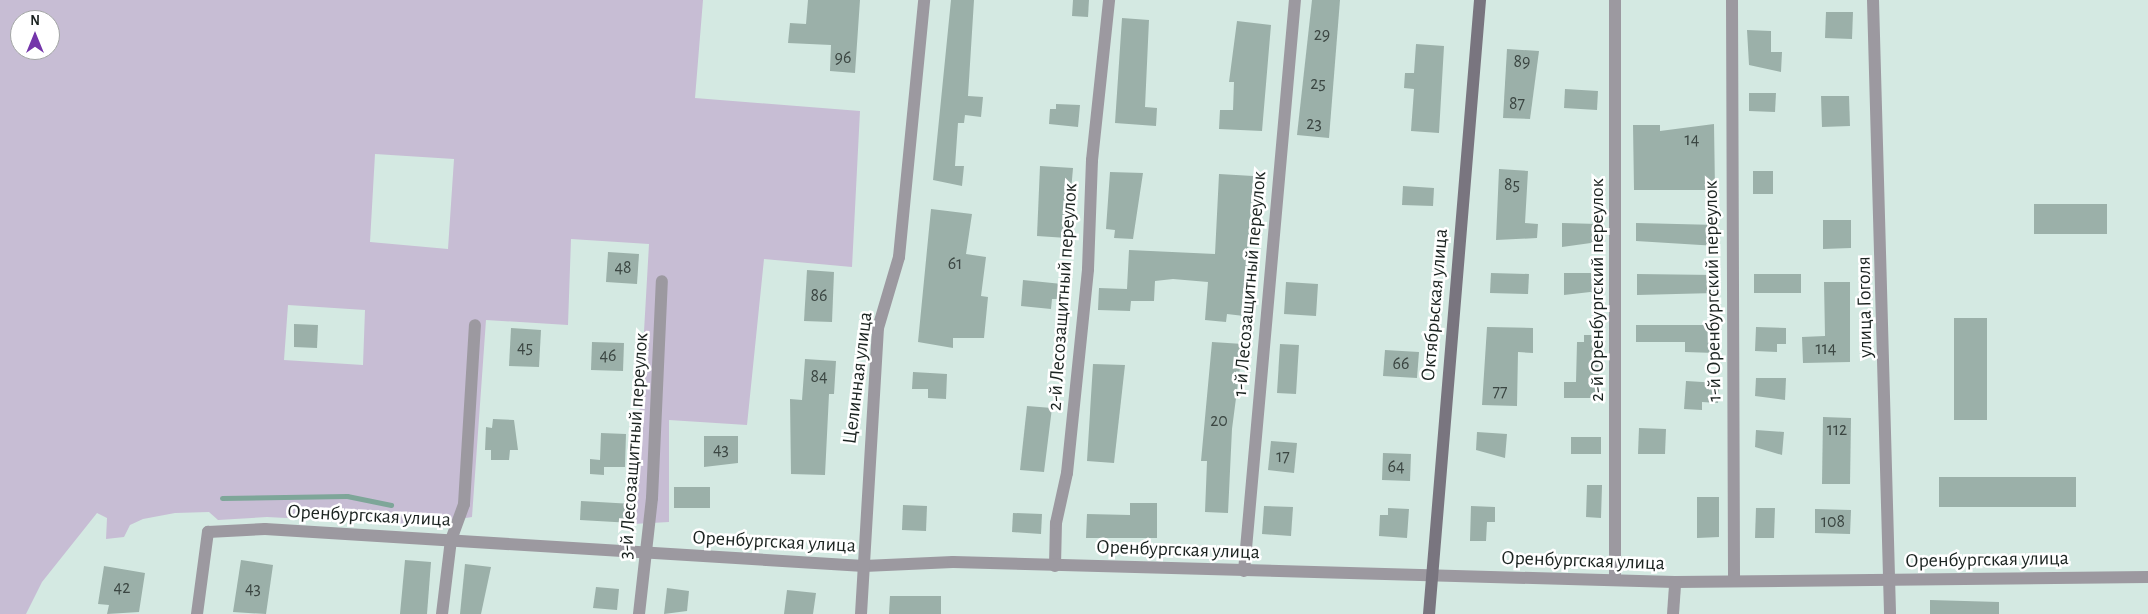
<!DOCTYPE html>
<meta charset="utf-8">
<style>
body{margin:0}
#map{position:relative;width:2148px;height:614px;overflow:hidden;background:#d4e9e2;font-family:"Alegreya Sans",sans-serif}
div>[style]{position:absolute}
.green>*{inset:0;background:#c7bdd4}
.stream>*{height:5px;margin:-2.5px;padding:0 2.5px;transform-origin:2.5px;border-radius:2.5px;background:#7ea699}
.building>*{inset:0;background:#9bb0a9}
.street>*{height:12px;margin:-6px;padding:0 6px;transform-origin:6px;border-radius:6px;background:#9c99a0}
.secondary>*{height:12px;margin:-6px;padding:0 6px;transform-origin:6px;border-radius:6px;background:#79757f}
span{translate:-50% -50%;white-space:nowrap;text-align:center;line-height:1.15;-webkit-text-stroke:5px #fff;paint-order:stroke}
.number-label{font-size:18px;color:#3b4642}
.number-label span{-webkit-text-stroke-width:0}
.street-label{font-size:20px;color:#1b2320}
.north{position:absolute;left:10px;top:10px;width:50px;height:50px;box-sizing:border-box;background:#fff;border:1px solid #a4a7a6;border-radius:50%;rotate:0deg;font-size:14px;font-weight:700;line-height:20px;text-align:center;color:#1b2320}
.north::after{content:'';display:block;margin:auto;width:18px;height:22px;background:#7435aa;clip-path:polygon(50% 0,100% 100%,50% 72%,0 100%)}
</style>
<div id="map">
<div class="green">
<i style="clip-path:polygon(evenodd,0 0,703px 0,695px 98px,860px 111px,852px 267px,764px 259px,747px 425px,669px 420px,669px 522px,633px 524px,649px 244px,571px 239px,568px 325px,486px 320px,472px 517px,422px 525px,267px 517px,218px 520px,209px 512px,175px 513px,143px 519px,130px 525px,124px 537px,106px 539px,107px 518px,97px 513px,42px 582px,26px 614px,0 614px,0 0,20px 20px,50px 20px,50px 50px,20px 50px,20px 20px,0 0,375px 154px,454px 159px,448px 249px,370px 242px,375px 154px,0 0,288px 305px,365px 310px,363px 365px,284px 360px,288px 305px)"></i>
</div>
<div class="stream">
<i style="left:222px;top:498px;width:125px;rotate:-0.9deg"></i>
<i style="left:347px;top:496px;width:45px;rotate:11.6deg"></i>
</div>
<div class="building">
<i style="clip-path:polygon(808px 0,860px 0,855px 73px,830px 71px,831px 45px,788px 43px,790px 23px,806px 24px)"></i>
<i style="clip-path:polygon(951px 0,974px 0,968px 96px,983px 97px,981px 117px,965px 115px,964px 123px,958px 123px,955px 166px,964px 166px,962px 186px,933px 180px)"></i>
<i style="clip-path:polygon(1073px 0,1089px 0,1088px 17px,1072px 16px)"></i>
<i style="clip-path:polygon(1312px 0,1340px 0,1329px 138px,1297px 135px)"></i>
<i style="clip-path:polygon(1826px 12px,1853px 12px,1852px 39px,1825px 38px)"></i>
<i style="clip-path:polygon(1122px 18px,1149px 20px,1145px 107px,1157px 108px,1156px 126px,1115px 123px)"></i>
<i style="clip-path:polygon(1237px 21px,1271px 25px,1262px 131px,1219px 129px,1220px 110px,1233px 110px,1234px 82px,1229px 82px)"></i>
<i style="clip-path:polygon(1747px 30px,1771px 31px,1771px 52px,1782px 52px,1781px 72px,1749px 65px)"></i>
<i style="clip-path:polygon(1416px 44px,1444px 46px,1439px 133px,1411px 131px,1414px 89px,1404px 88px,1405px 73px,1414px 73px)"></i>
<i style="clip-path:polygon(1507px 49px,1539px 51px,1530px 119px,1503px 118px)"></i>
<i style="clip-path:polygon(1565px 89px,1598px 91px,1597px 110px,1564px 108px)"></i>
<i style="clip-path:polygon(1749px 93px,1776px 93px,1775px 112px,1749px 111px)"></i>
<i style="clip-path:polygon(1821px 96px,1849px 96px,1850px 126px,1822px 127px)"></i>
<i style="clip-path:polygon(1056px 104px,1080px 105px,1078px 127px,1049px 124px,1050px 109px,1056px 109px)"></i>
<i style="clip-path:polygon(1714px 124px,1715px 190px,1634px 190px,1633px 125px,1660px 125px,1660px 131px)"></i>
<i style="clip-path:polygon(1040px 166px,1073px 168px,1067px 238px,1037px 236px)"></i>
<i style="clip-path:polygon(1499px 169px,1528px 171px,1525px 223px,1538px 224px,1537px 238px,1496px 240px)"></i>
<i style="clip-path:polygon(1753px 171px,1773px 171px,1773px 194px,1753px 194px)"></i>
<i style="clip-path:polygon(1110px 172px,1143px 173px,1133px 239px,1114px 238px,1115px 230px,1106px 229px)"></i>
<i style="clip-path:polygon(1219px 174px,1253px 176px,1244px 316px,1227px 314px,1226px 322px,1205px 320px,1208px 282px,1173px 279px,1155px 281px,1154px 301px,1131px 301px,1130px 311px,1098px 310px,1099px 288px,1127px 289px,1129px 250px,1215px 254px)"></i>
<i style="clip-path:polygon(1403px 186px,1434px 188px,1433px 206px,1402px 205px)"></i>
<i style="clip-path:polygon(2034px 204px,2107px 204px,2107px 234px,2034px 234px)"></i>
<i style="clip-path:polygon(931px 209px,972px 214px,966px 254px,986px 257px,981px 296px,988px 297px,984px 338px,953px 338px,953px 348px,918px 342px)"></i>
<i style="clip-path:polygon(1823px 220px,1851px 220px,1851px 248px,1823px 249px)"></i>
<i style="clip-path:polygon(1562px 223px,1598px 224px,1598px 242px,1562px 247px)"></i>
<i style="clip-path:polygon(1636px 223px,1718px 225px,1717px 246px,1636px 241px)"></i>
<i style="clip-path:polygon(608px 252px,639px 254px,637px 284px,606px 282px)"></i>
<i style="clip-path:polygon(807px 270px,834px 272px,832px 322px,804px 321px)"></i>
<i style="clip-path:polygon(1491px 273px,1529px 274px,1528px 294px,1490px 293px)"></i>
<i style="clip-path:polygon(1564px 273px,1599px 273px,1599px 291px,1564px 295px)"></i>
<i style="clip-path:polygon(1637px 274px,1715px 275px,1715px 293px,1637px 295px)"></i>
<i style="clip-path:polygon(1754px 274px,1801px 274px,1801px 293px,1754px 293px)"></i>
<i style="clip-path:polygon(1023px 280px,1062px 284px,1061px 299px,1052px 299px,1051px 309px,1021px 306px)"></i>
<i style="clip-path:polygon(1286px 282px,1318px 284px,1316px 316px,1284px 314px)"></i>
<i style="clip-path:polygon(1824px 282px,1850px 282px,1850px 362px,1803px 363px,1802px 337px,1825px 336px)"></i>
<i style="clip-path:polygon(1954px 318px,1987px 318px,1987px 420px,1954px 420px)"></i>
<i style="clip-path:polygon(294px 324px,318px 325px,317px 348px,294px 347px)"></i>
<i style="clip-path:polygon(1636px 325px,1715px 325px,1715px 353px,1685px 352px,1685px 342px,1636px 342px)"></i>
<i style="clip-path:polygon(1487px 327px,1533px 328px,1533px 353px,1518px 352px,1517px 406px,1482px 405px)"></i>
<i style="clip-path:polygon(1756px 327px,1786px 328px,1786px 344px,1777px 344px,1777px 352px,1755px 351px)"></i>
<i style="clip-path:polygon(511px 328px,541px 330px,539px 367px,509px 366px)"></i>
<i style="clip-path:polygon(1584px 335px,1598px 335px,1599px 398px,1564px 398px,1564px 382px,1576px 382px,1577px 342px,1584px 342px)"></i>
<i style="clip-path:polygon(592px 342px,624px 343px,623px 371px,591px 370px)"></i>
<i style="clip-path:polygon(1212px 342px,1243px 344px,1232px 429px,1228px 513px,1205px 512px,1207px 461px,1201px 461px)"></i>
<i style="clip-path:polygon(1280px 344px,1299px 345px,1296px 394px,1277px 393px)"></i>
<i style="clip-path:polygon(1385px 350px,1419px 352px,1417px 378px,1383px 376px)"></i>
<i style="clip-path:polygon(805px 359px,836px 361px,834px 394px,829px 394px,825px 475px,791px 474px,790px 399px,802px 400px)"></i>
<i style="clip-path:polygon(1093px 364px,1125px 365px,1114px 463px,1087px 461px)"></i>
<i style="clip-path:polygon(913px 372px,947px 374px,946px 399px,928px 398px,928px 389px,912px 389px)"></i>
<i style="clip-path:polygon(1756px 378px,1786px 378px,1785px 400px,1755px 396px)"></i>
<i style="clip-path:polygon(1686px 381px,1719px 383px,1718px 403px,1702px 402px,1702px 410px,1684px 409px)"></i>
<i style="clip-path:polygon(1027px 406px,1052px 408px,1044px 472px,1020px 470px)"></i>
<i style="clip-path:polygon(1823px 417px,1851px 418px,1850px 484px,1822px 484px)"></i>
<i style="clip-path:polygon(493px 419px,514px 420px,518px 450px,510px 450px,509px 460px,491px 460px,491px 450px,485px 450px,486px 427px,492px 428px)"></i>
<i style="clip-path:polygon(1639px 428px,1666px 429px,1665px 454px,1638px 454px)"></i>
<i style="clip-path:polygon(1756px 430px,1784px 432px,1782px 455px,1755px 447px)"></i>
<i style="clip-path:polygon(1477px 432px,1507px 434px,1505px 458px,1476px 450px)"></i>
<i style="clip-path:polygon(601px 433px,626px 434px,625px 467px,604px 467px,604px 475px,590px 474px,590px 459px,600px 460px)"></i>
<i style="clip-path:polygon(704px 436px,738px 436px,738px 463px,704px 467px)"></i>
<i style="clip-path:polygon(1571px 437px,1601px 437px,1601px 454px,1571px 454px)"></i>
<i style="clip-path:polygon(1271px 441px,1297px 443px,1294px 473px,1268px 470px)"></i>
<i style="clip-path:polygon(1383px 453px,1411px 454px,1410px 481px,1382px 480px)"></i>
<i style="clip-path:polygon(1939px 477px,2076px 477px,2076px 507px,1939px 507px)"></i>
<i style="clip-path:polygon(1587px 485px,1602px 485px,1601px 518px,1586px 517px)"></i>
<i style="clip-path:polygon(674px 487px,710px 487px,710px 508px,674px 508px)"></i>
<i style="clip-path:polygon(1697px 497px,1719px 497px,1719px 537px,1697px 538px)"></i>
<i style="clip-path:polygon(581px 501px,633px 504px,632px 523px,580px 520px)"></i>
<i style="clip-path:polygon(1130px 503px,1157px 503px,1157px 538px,1086px 538px,1087px 514px,1130px 515px)"></i>
<i style="clip-path:polygon(903px 505px,927px 506px,926px 531px,902px 530px)"></i>
<i style="clip-path:polygon(1264px 506px,1293px 507px,1291px 536px,1262px 534px)"></i>
<i style="clip-path:polygon(1471px 506px,1495px 507px,1495px 522px,1487px 522px,1486px 541px,1470px 541px)"></i>
<i style="clip-path:polygon(1388px 508px,1409px 509px,1407px 538px,1379px 536px,1380px 515px,1388px 515px)"></i>
<i style="clip-path:polygon(1756px 508px,1775px 508px,1774px 538px,1755px 538px)"></i>
<i style="clip-path:polygon(1815px 509px,1851px 510px,1850px 534px,1815px 533px)"></i>
<i style="clip-path:polygon(1013px 513px,1042px 514px,1041px 534px,1012px 532px)"></i>
<i style="clip-path:polygon(241px 560px,273px 565px,266px 614px,233px 612px)"></i>
<i style="clip-path:polygon(405px 560px,431px 562px,427px 614px,400px 614px)"></i>
<i style="clip-path:polygon(465px 564px,491px 567px,481px 614px,460px 614px)"></i>
<i style="clip-path:polygon(104px 566px,145px 573px,139px 612px,107px 614px,109px 605px,98px 604px)"></i>
<i style="clip-path:polygon(596px 587px,619px 589px,617px 610px,593px 608px)"></i>
<i style="clip-path:polygon(667px 588px,689px 591px,687px 611px,664px 614px)"></i>
<i style="clip-path:polygon(787px 590px,816px 593px,813px 614px,784px 614px)"></i>
<i style="clip-path:polygon(890px 596px,941px 596px,941px 614px,889px 614px)"></i>
<i style="clip-path:polygon(1930px 600px,1999px 602px,1999px 614px,1930px 614px)"></i>
</div>
<div class="street">
<i style="left:1615px;top:0;width:579px;rotate:90deg"></i>
<i style="left:1732px;top:0;width:581px;rotate:89.8deg"></i>
<i style="left:1873px;top:0;width:614px;rotate:88.41deg"></i>
<i style="left:1055px;top:566px;width:43px;rotate:-88.7deg"></i>
<i style="left:1056px;top:523px;width:51px;rotate:-77.6deg"></i>
<i style="left:1067px;top:473px;width:205px;rotate:-84.1deg"></i>
<i style="left:1088px;top:269px;width:109px;rotate:-87.9deg"></i>
<i style="left:1092px;top:160px;width:161px;rotate:-83.9deg"></i>
<i style="left:1244px;top:571px;width:573px;rotate:-84.9deg"></i>
<i style="left:197px;top:614px;width:83px;rotate:-82.4deg"></i>
<i style="left:208px;top:532px;width:57px;rotate:-3deg"></i>
<i style="left:265px;top:529px;width:600px;rotate:3.53deg"></i>
<i style="left:864px;top:566px;width:89px;rotate:-2.6deg"></i>
<i style="left:953px;top:562px;width:722px;rotate:1.59deg"></i>
<i style="left:1675px;top:582px;width:473px;rotate:-0.6deg"></i>
<i style="left:442px;top:614px;width:75px;rotate:-83.1deg"></i>
<i style="left:451px;top:540px;width:38px;rotate:-70deg"></i>
<i style="left:464px;top:504px;width:179px;rotate:-86.5deg"></i>
<i style="left:639px;top:614px;width:117px;rotate:-83.6deg"></i>
<i style="left:652px;top:498px;width:217px;rotate:-87.4deg"></i>
<i style="left:861px;top:614px;width:287px;rotate:-86.6deg"></i>
<i style="left:878px;top:328px;width:74px;rotate:-73.5deg"></i>
<i style="left:899px;top:257px;width:258px;rotate:-84.4deg"></i>
<i style="left:1673px;top:614px;width:32px;rotate:-86deg"></i>
</div>
<div class="secondary">
<i style="left:1429px;top:614px;width:616px;rotate:-85.25deg"></i>
</div>
<div class="number-label">
<span style="left:1322px;top:35px">29</span>
<span style="left:843px;top:58px">96</span>
<span style="left:1522px;top:62px">89</span>
<span style="left:1318px;top:84px">25</span>
<span style="left:1517px;top:104px">87</span>
<span style="left:1314px;top:124px">23</span>
<span style="left:1692px;top:140px">14</span>
<span style="left:1512px;top:185px">85</span>
<span style="left:955px;top:264px">61</span>
<span style="left:623px;top:268px">48</span>
<span style="left:819px;top:296px">86</span>
<span style="left:525px;top:348px">45</span>
<span style="left:1826px;top:349px">114</span>
<span style="left:608px;top:356px">46</span>
<span style="left:1401px;top:364px">66</span>
<span style="left:819px;top:377px">84</span>
<span style="left:1500px;top:392px">77</span>
<span style="left:1219px;top:421px">20</span>
<span style="left:1837px;top:430px">112</span>
<span style="left:721px;top:450px">43</span>
<span style="left:1283px;top:457px">17</span>
<span style="left:1396px;top:467px">64</span>
<span style="left:1833px;top:522px">108</span>
<span style="left:122px;top:588px">42</span>
<span style="left:253px;top:589px">43</span>
</div>
<div class="street-label">
<span style="left:1250px;top:284px;rotate:-85deg">1-й Лесозащитный переулок</span>
<span style="left:1597px;top:290px;rotate:-90deg">2-й Оренбургский переулок</span>
<span style="left:1713px;top:291px;rotate:-91deg">1-й Оренбургский переулок</span>
<span style="left:1063px;top:297px;rotate:-86deg">2-й Лесозащитный переулок</span>
<span style="left:1435px;top:305px;rotate:-85deg">Октябрьская улица</span>
<span style="left:1865px;top:307px;rotate:-91deg">улица Гоголя</span>
<span style="left:858px;top:378px;rotate:-83deg">Целинная улица</span>
<span style="left:634px;top:446px;rotate:-86deg">3-й Лесозащитный переулок</span>
<span style="left:369px;top:516px;rotate:3deg">Оренбургская улица</span>
<span style="left:774px;top:542px;rotate:3deg">Оренбургская улица</span>
<span style="left:1178px;top:550px;rotate:2deg">Оренбургская улица</span>
<span style="left:1987px;top:560px;rotate:-1deg">Оренбургская улица</span>
<span style="left:1583px;top:561px;rotate:2deg">Оренбургская улица</span>
</div>
<div class="north">N</div>
</div>
